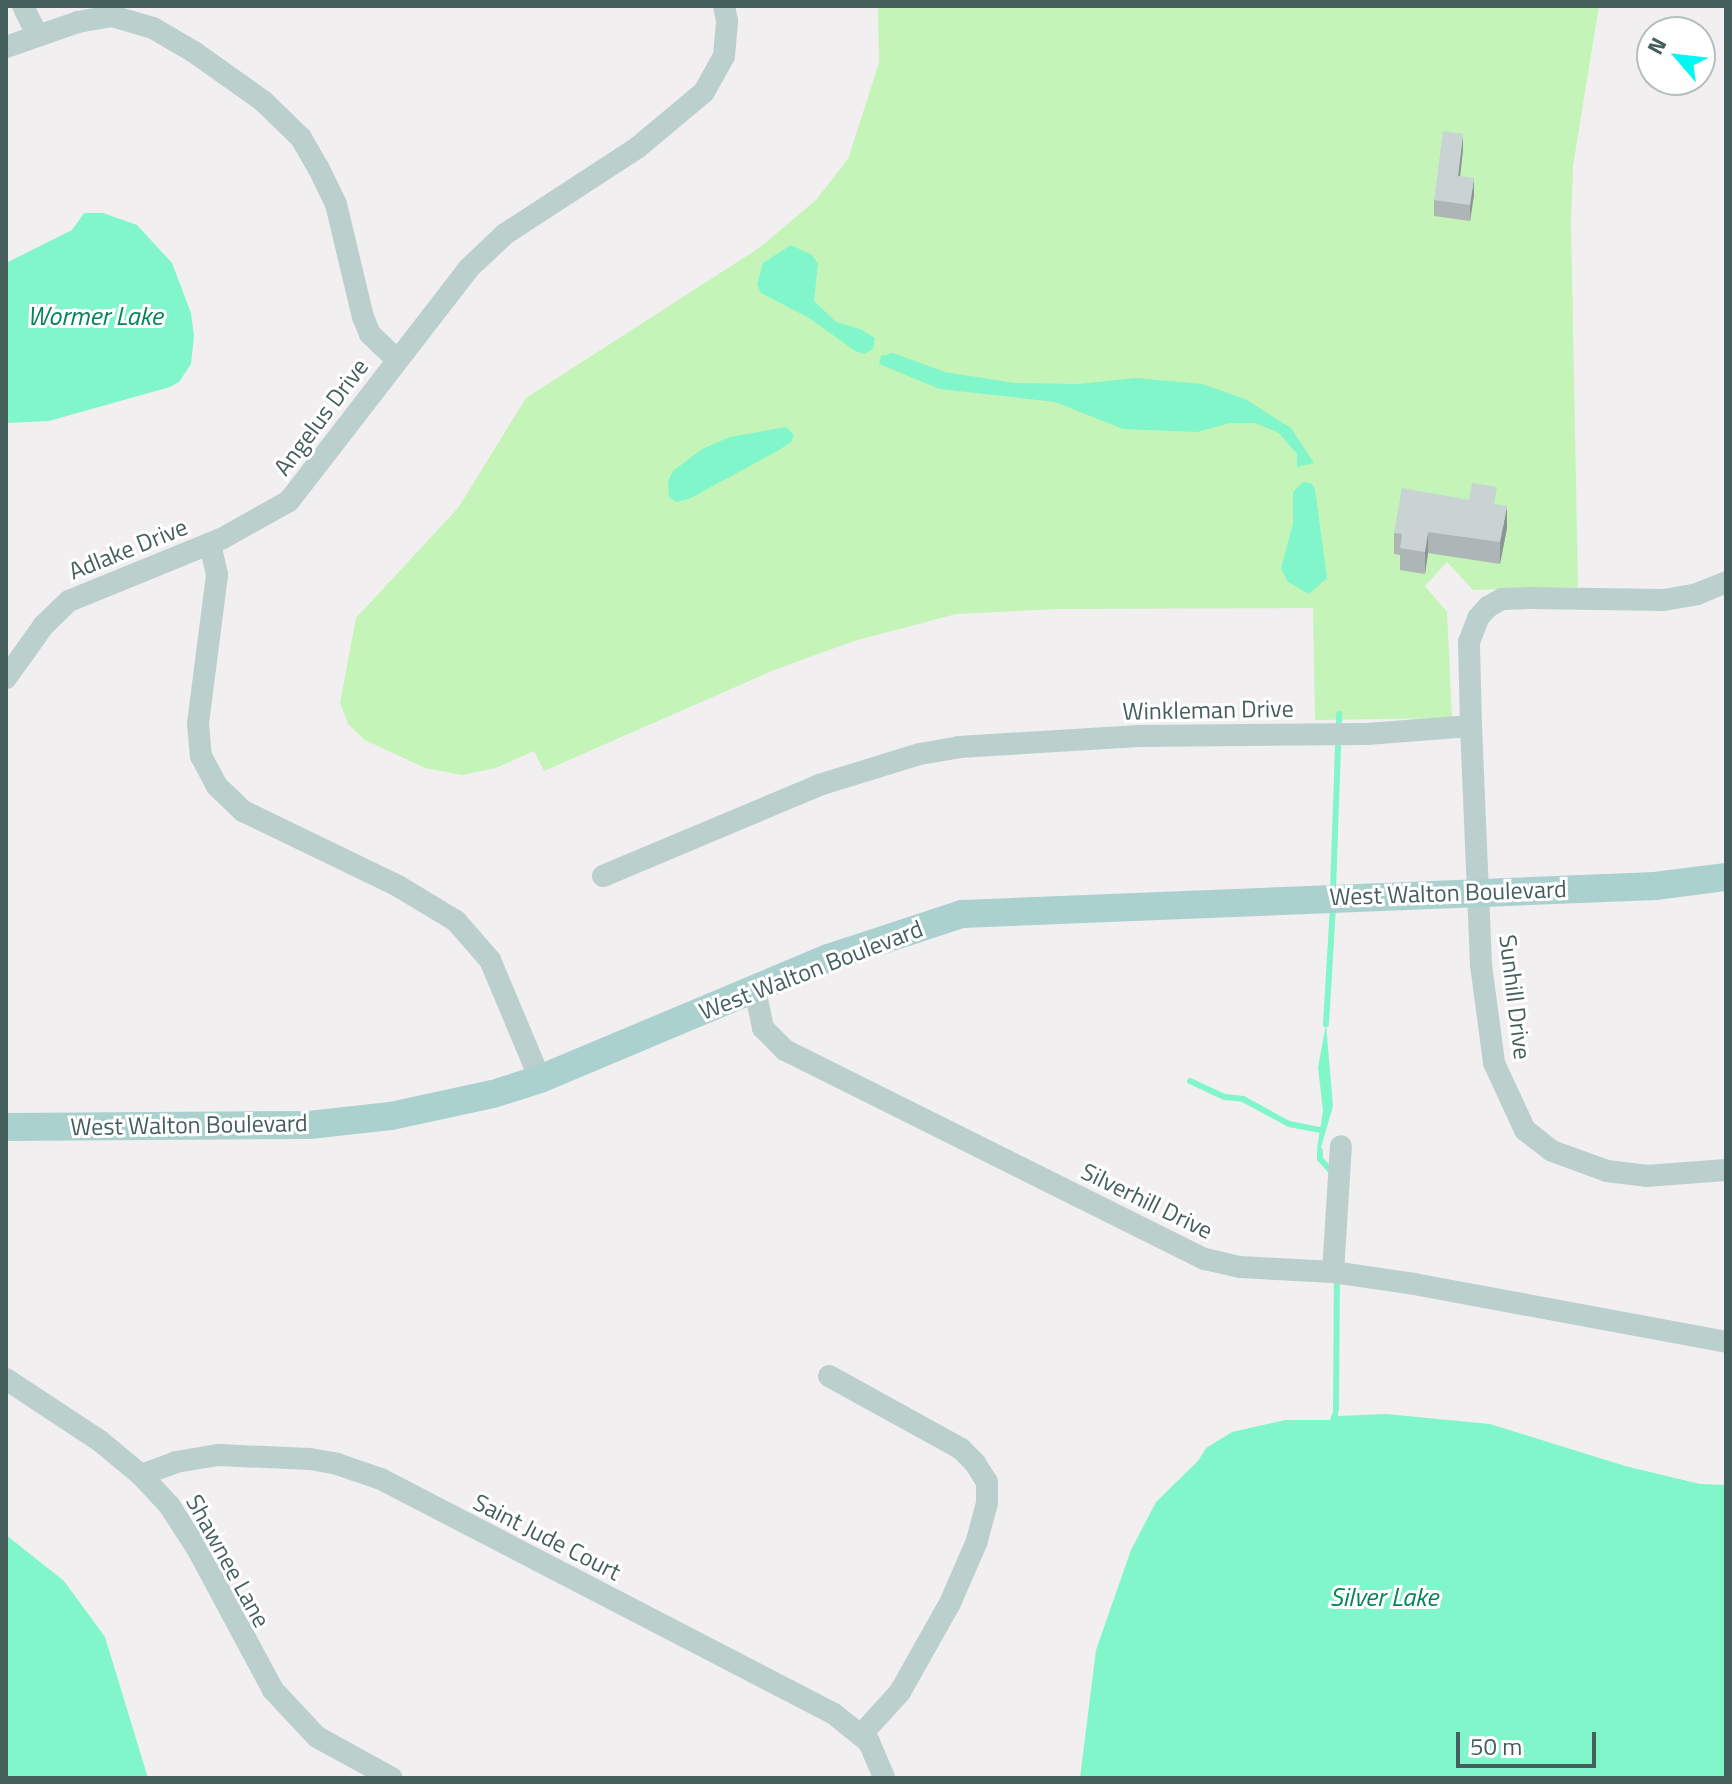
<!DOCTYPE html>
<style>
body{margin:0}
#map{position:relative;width:1732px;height:1784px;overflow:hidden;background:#f2eff1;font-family:"Titillium Web",sans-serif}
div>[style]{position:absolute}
.green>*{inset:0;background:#c4f4b8}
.water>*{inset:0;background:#80f6ca}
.stream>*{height:6px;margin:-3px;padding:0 3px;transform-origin:3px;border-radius:3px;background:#80f6ca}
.minor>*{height:22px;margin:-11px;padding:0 11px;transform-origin:11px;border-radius:11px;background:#bbd0cd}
.major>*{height:28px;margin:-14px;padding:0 14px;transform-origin:14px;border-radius:14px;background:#abd1ce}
.wall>*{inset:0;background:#aeb5b6}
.shaded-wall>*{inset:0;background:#8d9494}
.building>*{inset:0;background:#cad3d4}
span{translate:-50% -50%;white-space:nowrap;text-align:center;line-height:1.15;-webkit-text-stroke:6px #fff;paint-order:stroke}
.street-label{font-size:24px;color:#455f5c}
.water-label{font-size:26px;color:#058556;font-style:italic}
.frame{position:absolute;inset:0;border:8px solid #455f5c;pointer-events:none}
.north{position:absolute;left:1636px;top:16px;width:80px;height:80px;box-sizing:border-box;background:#fff;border:2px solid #b5bfbe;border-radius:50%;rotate:298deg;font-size:22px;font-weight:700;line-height:32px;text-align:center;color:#455f5c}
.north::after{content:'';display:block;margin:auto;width:28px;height:36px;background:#03f7f3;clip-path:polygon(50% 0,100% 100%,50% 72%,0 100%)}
.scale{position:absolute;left:1456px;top:1732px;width:140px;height:36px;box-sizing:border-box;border:4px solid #455f5c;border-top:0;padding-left:10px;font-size:24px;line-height:28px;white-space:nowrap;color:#455f5c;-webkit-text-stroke:6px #fff;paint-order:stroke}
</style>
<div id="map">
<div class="green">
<i style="clip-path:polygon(878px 6px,1599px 6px,1573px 166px,1571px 222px,1578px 587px,1473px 590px,1447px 562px,1425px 586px,1447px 612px,1452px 718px,1315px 720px,1313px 608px,1057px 609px,956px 614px,854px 641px,774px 670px,544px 771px,534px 751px,496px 768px,462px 775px,425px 768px,365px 740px,348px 724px,340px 703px,356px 618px,458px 508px,526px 398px,759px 248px,816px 200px,848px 159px,879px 63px)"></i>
</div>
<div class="water">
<i style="clip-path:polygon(84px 213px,103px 213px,137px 225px,172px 263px,191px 313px,194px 336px,191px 364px,179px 382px,170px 387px,49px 421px,6px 423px,6px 263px,72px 230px)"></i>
<i style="clip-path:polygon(791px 245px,812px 255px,818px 264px,814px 301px,836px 322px,860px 329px,875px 338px,873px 349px,864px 354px,855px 351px,809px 318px,761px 293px,757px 284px,763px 263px)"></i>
<i style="clip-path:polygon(893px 353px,945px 372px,1014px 383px,1079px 384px,1136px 378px,1202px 384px,1245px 399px,1291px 428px,1314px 463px,1297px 467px,1297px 454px,1279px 433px,1255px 423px,1230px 423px,1197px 432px,1123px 429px,1055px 402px,940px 389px,879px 364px,881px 356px)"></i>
<i style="clip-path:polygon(786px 427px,794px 435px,791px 442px,779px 450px,689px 499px,676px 502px,669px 497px,668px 481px,673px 471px,702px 449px,730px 437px)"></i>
<i style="clip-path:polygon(1303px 482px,1311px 483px,1315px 489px,1327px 578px,1309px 594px,1288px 582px,1281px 569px,1293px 523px,1293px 492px)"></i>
<i style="clip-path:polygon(1326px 1024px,1333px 1106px,1320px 1151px,1317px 1148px,1323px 1111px,1318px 1067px)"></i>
<i style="clip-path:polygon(1334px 1408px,1338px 1409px,1338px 1416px,1386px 1414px,1490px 1424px,1625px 1466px,1700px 1484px,1726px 1485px,1726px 1778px,1080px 1778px,1096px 1650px,1131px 1550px,1156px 1502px,1198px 1461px,1206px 1448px,1232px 1432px,1285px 1420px,1330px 1420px)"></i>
<i style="clip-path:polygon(6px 1535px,64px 1581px,105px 1637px,148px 1778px,6px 1778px)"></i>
</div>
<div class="stream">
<i style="left:1333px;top:890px;width:176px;rotate:-88deg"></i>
<i style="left:1326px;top:1024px;width:119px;rotate:-86.6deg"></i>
<i style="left:1190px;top:1081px;width:38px;rotate:25deg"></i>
<i style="left:1225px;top:1097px;width:18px;rotate:6deg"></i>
<i style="left:1243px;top:1099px;width:52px;rotate:28.5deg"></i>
<i style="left:1289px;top:1124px;width:31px;rotate:11deg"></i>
<i style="left:1320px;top:1151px;width:8px;rotate:90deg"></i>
<i style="left:1320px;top:1159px;width:21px;rotate:47deg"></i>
<i style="left:1336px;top:1409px;width:133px;rotate:-89.6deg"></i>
</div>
<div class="minor">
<i style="left:23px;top:6px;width:32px;rotate:64deg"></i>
<i style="left:6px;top:47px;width:76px;rotate:-19.1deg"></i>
<i style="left:78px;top:22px;width:35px;rotate:-10deg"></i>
<i style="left:112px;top:16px;width:43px;rotate:16.3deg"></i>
<i style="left:153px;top:28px;width:48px;rotate:30.3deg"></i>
<i style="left:194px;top:52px;width:85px;rotate:35.4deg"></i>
<i style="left:263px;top:101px;width:53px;rotate:44.2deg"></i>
<i style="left:301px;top:138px;width:34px;rotate:60deg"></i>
<i style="left:318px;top:167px;width:41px;rotate:64.1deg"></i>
<i style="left:336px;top:204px;width:116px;rotate:76.6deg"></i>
<i style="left:363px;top:317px;width:18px;rotate:68deg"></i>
<i style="left:370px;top:334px;width:37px;rotate:44deg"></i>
<i style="left:210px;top:544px;width:32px;rotate:77deg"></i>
<i style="left:217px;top:575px;width:149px;rotate:97.3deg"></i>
<i style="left:198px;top:723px;width:33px;rotate:85deg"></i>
<i style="left:201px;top:756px;width:34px;rotate:62deg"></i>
<i style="left:217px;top:786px;width:36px;rotate:44deg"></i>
<i style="left:243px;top:811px;width:172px;rotate:25.8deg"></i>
<i style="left:398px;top:886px;width:68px;rotate:31.1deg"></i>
<i style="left:456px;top:921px;width:52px;rotate:48.9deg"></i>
<i style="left:490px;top:960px;width:129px;rotate:67.2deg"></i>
<i style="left:6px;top:678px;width:65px;rotate:-54.4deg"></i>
<i style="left:44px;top:625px;width:35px;rotate:-44deg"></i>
<i style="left:69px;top:601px;width:166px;rotate:-22.2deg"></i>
<i style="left:223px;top:538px;width:76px;rotate:-29.3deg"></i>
<i style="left:289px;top:501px;width:293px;rotate:-52.3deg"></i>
<i style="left:468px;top:269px;width:51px;rotate:-43.4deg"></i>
<i style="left:505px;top:234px;width:158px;rotate:-33.1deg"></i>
<i style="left:637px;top:148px;width:87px;rotate:-39.9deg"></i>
<i style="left:704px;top:92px;width:41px;rotate:-60.9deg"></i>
<i style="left:724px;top:56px;width:35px;rotate:-85deg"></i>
<i style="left:727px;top:21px;width:15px;rotate:-101deg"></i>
<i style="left:1471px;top:726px;width:239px;rotate:87.6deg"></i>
<i style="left:1481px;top:965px;width:99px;rotate:82.4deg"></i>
<i style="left:1494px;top:1063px;width:74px;rotate:65.2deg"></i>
<i style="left:1525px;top:1130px;width:34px;rotate:38deg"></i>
<i style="left:1552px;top:1151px;width:59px;rotate:20deg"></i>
<i style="left:1607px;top:1171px;width:39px;rotate:7deg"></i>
<i style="left:1646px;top:1176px;width:80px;rotate:-4.3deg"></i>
<i style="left:603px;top:876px;width:234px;rotate:-22.8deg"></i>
<i style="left:819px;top:785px;width:106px;rotate:-17.1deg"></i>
<i style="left:920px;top:754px;width:40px;rotate:-10deg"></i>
<i style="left:959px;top:747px;width:180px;rotate:-3.5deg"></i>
<i style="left:1139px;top:736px;width:228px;rotate:-0.5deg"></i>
<i style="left:1367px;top:734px;width:104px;rotate:-4.4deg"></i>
<i style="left:1471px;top:726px;width:84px;rotate:-91.4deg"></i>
<i style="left:1469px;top:642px;width:26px;rotate:-69deg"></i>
<i style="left:1478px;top:618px;width:15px;rotate:-48deg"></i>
<i style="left:1488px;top:607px;width:16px;rotate:-30deg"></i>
<i style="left:1502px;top:599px;width:27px;rotate:-2deg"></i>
<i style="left:1529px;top:598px;width:135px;rotate:0.8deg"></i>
<i style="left:1664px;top:600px;width:34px;rotate:-10deg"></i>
<i style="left:1697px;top:594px;width:31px;rotate:-22deg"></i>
<i style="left:755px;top:990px;width:39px;rotate:78deg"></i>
<i style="left:763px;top:1028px;width:31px;rotate:45deg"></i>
<i style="left:785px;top:1050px;width:469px;rotate:26.5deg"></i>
<i style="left:1205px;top:1259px;width:36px;rotate:13deg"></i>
<i style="left:1240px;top:1267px;width:93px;rotate:3.1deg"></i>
<i style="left:1333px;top:1272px;width:82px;rotate:8.4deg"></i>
<i style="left:1414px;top:1284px;width:317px;rotate:10.5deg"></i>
<i style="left:1333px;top:1272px;width:126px;rotate:-86.4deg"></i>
<i style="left:829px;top:1376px;width:151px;rotate:28.9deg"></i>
<i style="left:961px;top:1449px;width:20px;rotate:45deg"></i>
<i style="left:975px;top:1463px;width:22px;rotate:58deg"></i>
<i style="left:987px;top:1482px;width:21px;rotate:90deg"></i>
<i style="left:987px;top:1503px;width:39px;rotate:105deg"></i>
<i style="left:977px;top:1541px;width:68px;rotate:113.5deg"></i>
<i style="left:950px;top:1603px;width:102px;rotate:119.3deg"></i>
<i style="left:900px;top:1692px;width:58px;rotate:132.2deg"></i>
<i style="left:6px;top:1379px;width:113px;rotate:33.4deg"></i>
<i style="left:100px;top:1441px;width:53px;rotate:39.7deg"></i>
<i style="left:141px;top:1475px;width:41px;rotate:47deg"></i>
<i style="left:169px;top:1505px;width:54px;rotate:57.2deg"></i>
<i style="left:198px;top:1550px;width:159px;rotate:61.8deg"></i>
<i style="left:273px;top:1690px;width:64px;rotate:46.9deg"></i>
<i style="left:317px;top:1737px;width:85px;rotate:28.7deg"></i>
<i style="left:141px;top:1475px;width:37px;rotate:-20deg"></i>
<i style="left:176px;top:1462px;width:43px;rotate:-9.5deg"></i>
<i style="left:218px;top:1455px;width:92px;rotate:2.5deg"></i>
<i style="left:310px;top:1459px;width:27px;rotate:10deg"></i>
<i style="left:337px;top:1464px;width:46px;rotate:18.8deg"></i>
<i style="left:381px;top:1479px;width:510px;rotate:27.42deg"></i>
<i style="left:834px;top:1714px;width:45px;rotate:38.7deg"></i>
<i style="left:869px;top:1742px;width:39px;rotate:67deg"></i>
</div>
<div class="major">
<i style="left:6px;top:1127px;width:303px;rotate:-0.4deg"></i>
<i style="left:309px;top:1125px;width:82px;rotate:-6.3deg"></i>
<i style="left:391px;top:1116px;width:104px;rotate:-12.2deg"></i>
<i style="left:493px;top:1094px;width:49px;rotate:-17.7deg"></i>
<i style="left:540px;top:1079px;width:312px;rotate:-22.8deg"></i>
<i style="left:828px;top:958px;width:141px;rotate:-18.2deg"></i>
<i style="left:962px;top:914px;width:694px;rotate:-2.31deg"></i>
<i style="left:1655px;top:886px;width:72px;rotate:-7.2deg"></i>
</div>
<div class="wall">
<i style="clip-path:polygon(1463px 150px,1460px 177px,1474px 195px,1470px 221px,1434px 216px,1434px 200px)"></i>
<i style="clip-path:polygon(1507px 528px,1500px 564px,1428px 553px,1425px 574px,1400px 570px,1400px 555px,1394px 554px,1394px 533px)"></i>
</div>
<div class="shaded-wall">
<i style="clip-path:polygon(1463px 134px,1463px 150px,1458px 193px,1458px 176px)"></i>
<i style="clip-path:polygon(1474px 178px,1474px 195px,1470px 221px,1470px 205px)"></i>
<i style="clip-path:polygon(1507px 506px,1507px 528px,1500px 564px,1500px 542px)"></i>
<i style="clip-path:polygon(1428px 532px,1428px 553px,1425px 574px,1425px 552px)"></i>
</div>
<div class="building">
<i style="clip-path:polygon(1443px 131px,1463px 134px,1458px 176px,1474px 178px,1470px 205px,1434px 200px)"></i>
<i style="clip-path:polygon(1472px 483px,1497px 487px,1494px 504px,1507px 506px,1500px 542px,1428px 532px,1425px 552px,1400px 548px,1402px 534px,1394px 533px,1402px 488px,1469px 500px)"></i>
</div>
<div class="street-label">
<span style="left:321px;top:417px;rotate:-53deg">Angelus Drive</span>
<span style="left:128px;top:549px;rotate:-22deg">Adlake Drive</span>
<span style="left:1208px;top:710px;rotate:-1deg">Winkleman Drive</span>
<span style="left:1448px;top:893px;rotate:-2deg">West Walton Boulevard</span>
<span style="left:811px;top:970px;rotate:-21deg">West Walton Boulevard</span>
<span style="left:1515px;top:997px;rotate:83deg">Sunhill Drive</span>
<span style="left:189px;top:1125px;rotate:-1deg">West Walton Boulevard</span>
<span style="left:1147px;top:1201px;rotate:26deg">Silverhill Drive</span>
<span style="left:547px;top:1537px;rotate:27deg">Saint Jude Court</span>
<span style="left:228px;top:1561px;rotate:61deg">Shawnee Lane</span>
</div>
<div class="water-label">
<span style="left:95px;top:316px">Wormer Lake</span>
<span style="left:1384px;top:1597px">Silver Lake</span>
</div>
<div class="frame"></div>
<div class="north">N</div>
<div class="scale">50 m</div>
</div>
